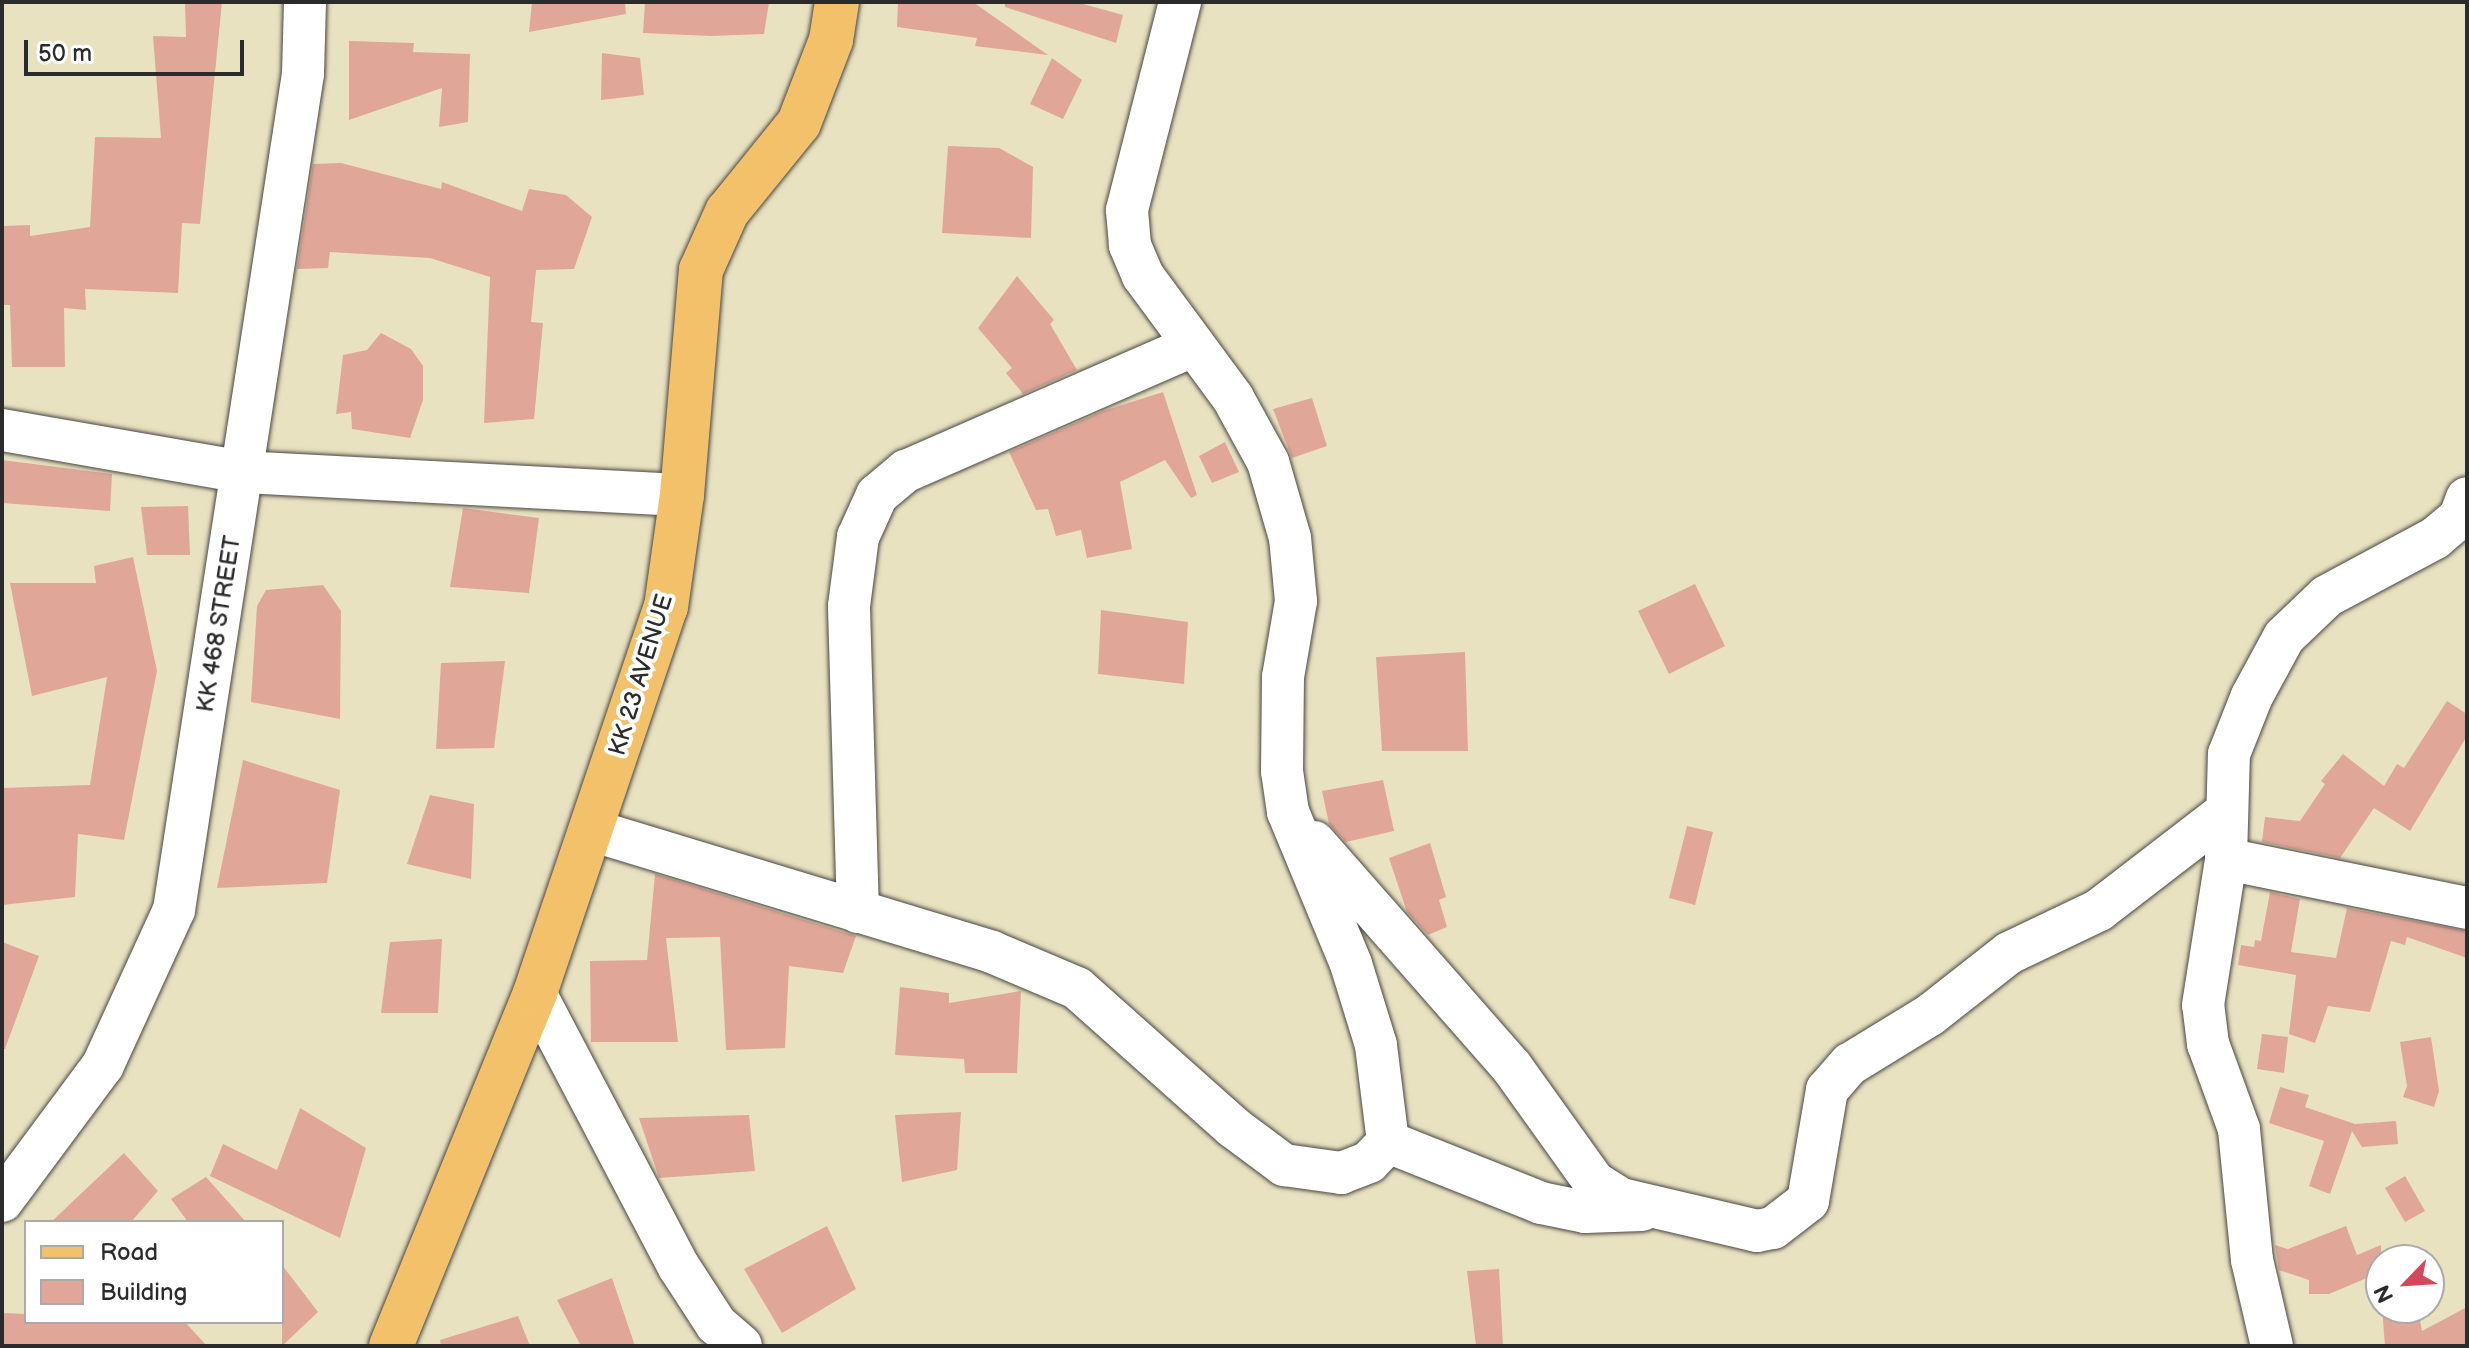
<!DOCTYPE html>
<style>
body{margin:0}
#map{position:relative;width:2469px;height:1348px;overflow:hidden;background:#e9e2c1;font-family:"Balsamiq Sans",sans-serif}
div>[style]{position:absolute}
.building>*{inset:0;background:#e0a799}
.roads{filter:drop-shadow(0 0 2px #484642) drop-shadow(0 0 2px #484642)}
.minor>*{height:42px;margin:-21px;padding:0 21px;transform-origin:21px;border-radius:21px;background:#fff}
.major>*{height:44px;margin:-22px;padding:0 22px;transform-origin:22px;border-radius:22px;background:#f4c16b}
span{translate:-50% -50%;white-space:nowrap;text-align:center;line-height:1.15;-webkit-text-stroke:8px #fff;paint-order:stroke}
.street-label{font-size:24px;color:#2b2b2b}
.frame{position:absolute;inset:0;border:4px solid #2b2b2b;pointer-events:none}
.legend{position:absolute;left:24px;top:1220px;width:260px;height:104px;box-sizing:border-box;background:#fff;border:2px solid #aaa;margin:0;padding:10px 14px;list-style:none;font-size:24px;color:#2b2b2b}
.legend li{display:flex;align-items:center;gap:16px;height:40px}
.legend b{width:40px;border:2px solid #aaa}
.north{position:absolute;left:2365px;top:1244px;width:80px;height:80px;box-sizing:border-box;background:#fff;border:2px solid #aaa;border-radius:50%;rotate:245deg;font-size:22px;font-weight:700;line-height:32px;text-align:center;color:#2b2b2b}
.north::after{content:'';display:block;margin:auto;width:28px;height:36px;background:#d1495b;clip-path:polygon(50% 0,100% 100%,50% 72%,0 100%)}
.scale{position:absolute;left:24px;top:40px;width:220px;height:36px;box-sizing:border-box;border:4px solid #2b2b2b;border-top:0;padding-left:10px;font-size:24px;line-height:28px;white-space:nowrap;color:#2b2b2b;-webkit-text-stroke:6px #fff;paint-order:stroke}
</style>
<div id="map">
<div class="building">
<i style="clip-path:polygon(185px 2px,222px 2px,200px 224px,182px 223px,178px 293px,85px 289px,86px 310px,64px 308px,65px 367px,12px 367px,10px 305px,2px 305px,2px 226px,30px 225px,30px 236px,90px 227px,95px 137px,161px 138px,153px 36px,186px 37px)"></i>
<i style="clip-path:polygon(532px 2px,625px 2px,626px 14px,529px 32px)"></i>
<i style="clip-path:polygon(645px 2px,769px 2px,764px 34px,711px 36px,643px 33px)"></i>
<i style="clip-path:polygon(898px 2px,973px 2px,1048px 55px,975px 46px,977px 38px,897px 27px)"></i>
<i style="clip-path:polygon(1005px 2px,1076px 2px,1123px 15px,1116px 43px,1005px 7px)"></i>
<i style="clip-path:polygon(349px 41px,414px 43px,413px 52px,470px 54px,468px 122px,439px 127px,442px 88px,349px 120px)"></i>
<i style="clip-path:polygon(602px 53px,640px 58px,644px 95px,601px 100px)"></i>
<i style="clip-path:polygon(1052px 58px,1082px 80px,1063px 119px,1030px 104px)"></i>
<i style="clip-path:polygon(948px 146px,999px 148px,1033px 167px,1031px 238px,942px 233px)"></i>
<i style="clip-path:polygon(341px 163px,441px 189px,442px 182px,522px 211px,529px 189px,566px 195px,592px 217px,574px 269px,536px 270px,531px 322px,543px 323px,534px 419px,484px 423px,490px 277px,430px 258px,330px 252px,328px 268px,297px 269px,313px 164px)"></i>
<i style="clip-path:polygon(1017px 276px,1054px 320px,1050px 324px,1077px 370px,1023px 394px,1006px 373px,1012px 368px,978px 328px)"></i>
<i style="clip-path:polygon(381px 333px,411px 349px,423px 366px,423px 400px,410px 438px,352px 429px,351px 412px,336px 414px,343px 355px,367px 350px)"></i>
<i style="clip-path:polygon(1163px 392px,1197px 495px,1191px 498px,1165px 460px,1120px 482px,1132px 549px,1087px 558px,1081px 530px,1056px 536px,1048px 509px,1036px 510px,1009px 452px,1103px 411px)"></i>
<i style="clip-path:polygon(1312px 398px,1327px 446px,1292px 458px,1273px 409px)"></i>
<i style="clip-path:polygon(1225px 442px,1239px 472px,1212px 483px,1199px 456px)"></i>
<i style="clip-path:polygon(2px 460px,112px 474px,110px 511px,2px 503px)"></i>
<i style="clip-path:polygon(188px 506px,190px 555px,147px 555px,141px 507px)"></i>
<i style="clip-path:polygon(463px 508px,539px 518px,529px 593px,450px 587px)"></i>
<i style="clip-path:polygon(133px 557px,157px 671px,124px 840px,78px 834px,75px 897px,2px 905px,2px 788px,90px 785px,107px 677px,32px 696px,10px 583px,96px 583px,94px 566px)"></i>
<i style="clip-path:polygon(1695px 584px,1725px 646px,1669px 674px,1638px 611px)"></i>
<i style="clip-path:polygon(323px 585px,341px 611px,340px 719px,251px 702px,257px 606px,266px 590px)"></i>
<i style="clip-path:polygon(1101px 610px,1188px 622px,1184px 684px,1098px 674px)"></i>
<i style="clip-path:polygon(1465px 652px,1468px 751px,1382px 751px,1376px 657px)"></i>
<i style="clip-path:polygon(505px 661px,494px 748px,436px 749px,441px 663px)"></i>
<i style="clip-path:polygon(2447px 701px,2467px 714px,2467px 736px,2410px 831px,2374px 808px,2340px 858px,2262px 842px,2265px 817px,2300px 821px,2325px 784px,2321px 781px,2343px 754px,2384px 786px,2397px 764px,2404px 768px)"></i>
<i style="clip-path:polygon(243px 760px,340px 790px,327px 883px,217px 888px)"></i>
<i style="clip-path:polygon(1383px 780px,1394px 831px,1346px 842px,1329px 824px,1322px 791px)"></i>
<i style="clip-path:polygon(430px 795px,474px 804px,471px 879px,407px 864px)"></i>
<i style="clip-path:polygon(1687px 826px,1713px 832px,1695px 905px,1669px 898px)"></i>
<i style="clip-path:polygon(1430px 843px,1446px 897px,1439px 900px,1447px 927px,1428px 935px,1407px 912px,1389px 858px)"></i>
<i style="clip-path:polygon(655px 874px,856px 936px,843px 973px,789px 966px,785px 1048px,726px 1050px,720px 937px,666px 938px,678px 1042px,591px 1042px,590px 961px,647px 960px)"></i>
<i style="clip-path:polygon(2270px 892px,2300px 899px,2291px 952px,2336px 958px,2347px 908px,2467px 931px,2467px 958px,2407px 937px,2405px 945px,2391px 941px,2370px 1012px,2328px 1006px,2315px 1043px,2289px 1034px,2296px 975px,2238px 965px,2241px 945px,2254px 947px,2255px 940px,2261px 941px)"></i>
<i style="clip-path:polygon(442px 939px,438px 1013px,381px 1013px,390px 942px)"></i>
<i style="clip-path:polygon(2px 942px,39px 956px,5px 1049px,2px 1049px)"></i>
<i style="clip-path:polygon(900px 987px,949px 993px,949px 1003px,1021px 991px,1017px 1073px,965px 1073px,964px 1059px,895px 1055px)"></i>
<i style="clip-path:polygon(2262px 1034px,2288px 1037px,2284px 1073px,2257px 1069px)"></i>
<i style="clip-path:polygon(2431px 1037px,2439px 1091px,2434px 1107px,2403px 1097px,2407px 1086px,2400px 1042px)"></i>
<i style="clip-path:polygon(2280px 1087px,2309px 1095px,2305px 1107px,2355px 1124px,2396px 1121px,2398px 1144px,2362px 1147px,2352px 1131px,2330px 1194px,2309px 1186px,2324px 1141px,2269px 1123px)"></i>
<i style="clip-path:polygon(300px 1108px,366px 1148px,340px 1238px,210px 1176px,223px 1144px,277px 1170px)"></i>
<i style="clip-path:polygon(961px 1112px,957px 1170px,902px 1182px,895px 1115px)"></i>
<i style="clip-path:polygon(749px 1115px,755px 1171px,659px 1178px,639px 1118px)"></i>
<i style="clip-path:polygon(124px 1153px,158px 1191px,131px 1222px,51px 1222px)"></i>
<i style="clip-path:polygon(2405px 1176px,2425px 1211px,2405px 1222px,2385px 1188px)"></i>
<i style="clip-path:polygon(206px 1177px,246px 1222px,188px 1222px,171px 1199px)"></i>
<i style="clip-path:polygon(827px 1226px,856px 1289px,782px 1333px,744px 1269px)"></i>
<i style="clip-path:polygon(2346px 1226px,2357px 1255px,2381px 1245px,2381px 1272px,2329px 1294px,2309px 1294px,2309px 1280px,2279px 1270px,2275px 1245px,2288px 1249px)"></i>
<i style="clip-path:polygon(282px 1265px,318px 1312px,282px 1346px)"></i>
<i style="clip-path:polygon(1499px 1269px,1503px 1346px,1476px 1346px,1467px 1271px)"></i>
<i style="clip-path:polygon(612px 1278px,635px 1346px,581px 1346px,557px 1300px)"></i>
<i style="clip-path:polygon(2467px 1307px,2467px 1346px,2385px 1346px,2382px 1308px,2418px 1308px,2422px 1331px)"></i>
<i style="clip-path:polygon(2px 1313px,26px 1314px,26px 1322px,185px 1322px,207px 1346px,2px 1346px)"></i>
<i style="clip-path:polygon(518px 1316px,530px 1346px,441px 1346px,440px 1340px)"></i>
</div>
<div class="roads">
<div class="minor">
<i style="left:2px;top:430px;width:244px;rotate:9.9deg"></i>
<i style="left:242px;top:472px;width:441px;rotate:3deg"></i>
<i style="left:591px;top:830px;width:419px;rotate:16.9deg"></i>
<i style="left:992px;top:952px;width:92px;rotate:23deg"></i>
<i style="left:1077px;top:988px;width:209px;rotate:41.7deg"></i>
<i style="left:1233px;top:1127px;width:64px;rotate:36.7deg"></i>
<i style="left:1284px;top:1165px;width:58px;rotate:8deg"></i>
<i style="left:1341px;top:1173px;width:30px;rotate:-21deg"></i>
<i style="left:1369px;top:1162px;width:28px;rotate:-46deg"></i>
<i style="left:1388px;top:1142px;width:98px;rotate:-97.1deg"></i>
<i style="left:1376px;top:1045px;width:85px;rotate:-107.2deg"></i>
<i style="left:1351px;top:964px;width:165px;rotate:-112.5deg"></i>
<i style="left:1288px;top:812px;width:41px;rotate:-98.3deg"></i>
<i style="left:1282px;top:771px;width:94px;rotate:-89.4deg"></i>
<i style="left:1283px;top:677px;width:77px;rotate:-80.3deg"></i>
<i style="left:1296px;top:601px;width:63px;rotate:-95.4deg"></i>
<i style="left:1290px;top:538px;width:79px;rotate:-106.1deg"></i>
<i style="left:1268px;top:462px;width:73px;rotate:-118.7deg"></i>
<i style="left:1233px;top:398px;width:152px;rotate:-126.4deg"></i>
<i style="left:1143px;top:276px;width:34px;rotate:-113deg"></i>
<i style="left:1130px;top:245px;width:35px;rotate:-95deg"></i>
<i style="left:1127px;top:210px;width:215px;rotate:-75.7deg"></i>
<i style="left:1314px;top:842px;width:298px;rotate:48.7deg"></i>
<i style="left:1511px;top:1066px;width:143px;rotate:54.4deg"></i>
<i style="left:1594px;top:1182px;width:32px;rotate:32deg"></i>
<i style="left:1621px;top:1199px;width:140px;rotate:13.2deg"></i>
<i style="left:1757px;top:1231px;width:16px;rotate:-11deg"></i>
<i style="left:1773px;top:1228px;width:44px;rotate:-37.6deg"></i>
<i style="left:1808px;top:1201px;width:113px;rotate:-80.3deg"></i>
<i style="left:1827px;top:1090px;width:35px;rotate:-49deg"></i>
<i style="left:1850px;top:1064px;width:94px;rotate:-31.5deg"></i>
<i style="left:1930px;top:1015px;width:100px;rotate:-38.1deg"></i>
<i style="left:2009px;top:953px;width:100px;rotate:-25.5deg"></i>
<i style="left:2099px;top:910px;width:159px;rotate:-37.6deg"></i>
<i style="left:2226px;top:859px;width:246px;rotate:11.5deg"></i>
<i style="left:858px;top:912px;width:306px;rotate:-91.7deg"></i>
<i style="left:849px;top:606px;width:70px;rotate:-82.6deg"></i>
<i style="left:858px;top:537px;width:46px;rotate:-65.7deg"></i>
<i style="left:877px;top:495px;width:38px;rotate:-40deg"></i>
<i style="left:906px;top:471px;width:314px;rotate:-23.6deg"></i>
<i style="left:535px;top:993px;width:310px;rotate:62.3deg"></i>
<i style="left:679px;top:1267px;width:68px;rotate:57deg"></i>
<i style="left:716px;top:1324px;width:33px;rotate:41deg"></i>
<i style="left:1388px;top:1142px;width:165px;rotate:21.7deg"></i>
<i style="left:1541px;top:1203px;width:45px;rotate:11.6deg"></i>
<i style="left:1585px;top:1212px;width:57px;rotate:-2deg"></i>
<i style="left:2px;top:1201px;width:169px;rotate:-53.4deg"></i>
<i style="left:103px;top:1065px;width:170px;rotate:-65.4deg"></i>
<i style="left:174px;top:910px;width:846px;rotate:-81.23deg"></i>
<i style="left:303px;top:74px;width:72px;rotate:-88.4deg"></i>
<i style="left:2272px;top:1346px;width:88px;rotate:-103.1deg"></i>
<i style="left:2252px;top:1260px;width:132px;rotate:-95.7deg"></i>
<i style="left:2239px;top:1129px;width:90px;rotate:-110deg"></i>
<i style="left:2208px;top:1044px;width:39px;rotate:-97deg"></i>
<i style="left:2203px;top:1005px;width:148px;rotate:-81deg"></i>
<i style="left:2226px;top:859px;width:105px;rotate:-88.4deg"></i>
<i style="left:2229px;top:754px;width:62px;rotate:-68.4deg"></i>
<i style="left:2252px;top:696px;width:67px;rotate:-61.5deg"></i>
<i style="left:2284px;top:637px;width:59px;rotate:-43.6deg"></i>
<i style="left:2327px;top:596px;width:123px;rotate:-28.2deg"></i>
<i style="left:2435px;top:538px;width:33px;rotate:-40deg"></i>
<i style="left:2460px;top:517px;width:20px;rotate:-70deg"></i>
</div>
<div class="major">
<i style="left:391px;top:1346px;width:381px;rotate:-67.8deg"></i>
<i style="left:535px;top:993px;width:408px;rotate:-71.3deg"></i>
<i style="left:666px;top:607px;width:113px;rotate:-81.9deg"></i>
<i style="left:682px;top:495px;width:226px;rotate:-85.2deg"></i>
<i style="left:701px;top:270px;width:64px;rotate:-65.9deg"></i>
<i style="left:727px;top:212px;width:114px;rotate:-51deg"></i>
<i style="left:799px;top:123px;width:89px;rotate:-68.9deg"></i>
<i style="left:831px;top:40px;width:38px;rotate:-81deg"></i>
</div>
</div>
<div class="street-label">
<span style="left:219px;top:624px;rotate:-81deg">KK 468 STREET</span>
<span style="left:641px;top:675px;rotate:-73deg">KK 23 AVENUE</span>
</div>
<div class="frame"></div>
<ul class="legend">
<li><b style="height:10px;background:#f4c16b"></b>Road</li>
<li><b style="height:22px;background:#e0a799"></b>Building</li>
</ul>
<div class="north">N</div>
<div class="scale">50 m</div>
</div>
